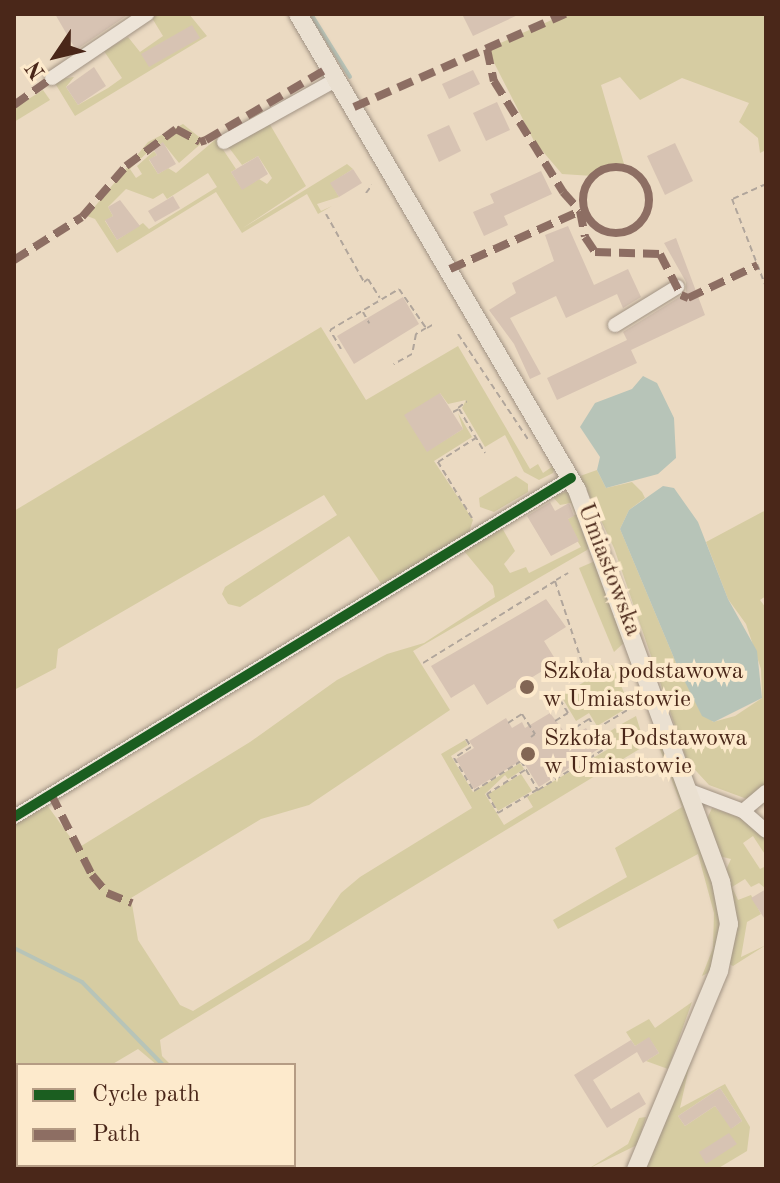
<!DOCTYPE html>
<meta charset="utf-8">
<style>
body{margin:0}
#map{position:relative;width:780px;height:1183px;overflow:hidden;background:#ebdac2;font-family:"Old Standard TT",serif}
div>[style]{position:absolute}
.green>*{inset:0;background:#d6cca2}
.water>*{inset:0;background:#b7c4b8}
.stream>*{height:4px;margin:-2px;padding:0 2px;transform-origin:2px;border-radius:2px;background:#b7c4b8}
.building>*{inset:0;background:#d7c3b3}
.path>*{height:2px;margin-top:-1px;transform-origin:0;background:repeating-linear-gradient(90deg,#b0a59b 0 6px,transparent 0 10px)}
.roads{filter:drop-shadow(0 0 2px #a19384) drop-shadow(0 0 2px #a19384)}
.minor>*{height:14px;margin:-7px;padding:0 7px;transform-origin:7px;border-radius:7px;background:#ede4d8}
.major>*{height:18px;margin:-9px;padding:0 9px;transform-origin:9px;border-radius:9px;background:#eae0d1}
.quiet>*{height:8px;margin-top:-4px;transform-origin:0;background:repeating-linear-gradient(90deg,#8d6e63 0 16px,transparent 0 24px)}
.quiet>.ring{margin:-4px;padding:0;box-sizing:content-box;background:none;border:8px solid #8d6e63;border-radius:50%}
.cycleway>*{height:10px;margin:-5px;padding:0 5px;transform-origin:5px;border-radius:5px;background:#1b5e20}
.dots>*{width:22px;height:22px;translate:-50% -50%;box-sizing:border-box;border:4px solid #fdeacc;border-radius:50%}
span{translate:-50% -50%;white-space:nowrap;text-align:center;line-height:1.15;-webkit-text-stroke:8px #fdeacc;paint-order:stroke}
.street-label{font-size:24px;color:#4a2719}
.poi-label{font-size:24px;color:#4a2719}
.left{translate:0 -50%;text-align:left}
.frame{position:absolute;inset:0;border:16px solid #4a2719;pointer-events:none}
.legend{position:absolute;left:16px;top:1063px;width:280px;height:104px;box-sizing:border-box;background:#fdeacc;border:2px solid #b59c84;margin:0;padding:10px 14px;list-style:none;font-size:24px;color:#4a2719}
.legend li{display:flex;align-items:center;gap:16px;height:40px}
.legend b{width:40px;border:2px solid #b59c84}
.north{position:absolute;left:16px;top:16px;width:80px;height:80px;-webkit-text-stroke:6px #fdeacc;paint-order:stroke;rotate:235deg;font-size:22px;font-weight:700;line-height:32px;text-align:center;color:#4a2719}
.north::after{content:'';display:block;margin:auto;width:28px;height:36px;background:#4a2719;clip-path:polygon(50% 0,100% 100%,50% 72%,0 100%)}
</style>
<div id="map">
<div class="green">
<i style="clip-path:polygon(155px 14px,189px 14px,207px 36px,75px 116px,53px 80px,74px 77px,66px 87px,78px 105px,108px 88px,122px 78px,104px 51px,128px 37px,140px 52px,163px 36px,152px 18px)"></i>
<i style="clip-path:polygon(565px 14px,766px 14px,766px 150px,760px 153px,758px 138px,739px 122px,749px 103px,682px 78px,640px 100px,620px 77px,601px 85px,624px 164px,593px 176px,562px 174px,534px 141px,487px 49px)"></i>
<i style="clip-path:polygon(43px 90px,50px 100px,14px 122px,14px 108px)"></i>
<i style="clip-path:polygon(evenodd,262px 111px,306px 186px,243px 228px,347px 164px,353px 169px,331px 183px,339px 197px,317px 204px,321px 211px,332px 206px,318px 214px,307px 194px,242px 233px,216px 192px,117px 253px,95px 219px,87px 216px,148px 142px,183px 124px,204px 141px,179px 163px,163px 143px,152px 148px,130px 169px,136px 178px,142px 174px,137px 166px,154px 151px,157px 155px,149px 160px,158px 174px,168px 168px,176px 173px,216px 139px,236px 169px,231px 172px,242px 189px,259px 179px,267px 184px,272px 178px,258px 156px,242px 165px,227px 145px,228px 133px,262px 111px,208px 173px,217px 187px,149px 229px,143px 223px,117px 240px,105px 221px,113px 216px,108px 207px,126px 189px,153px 199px,163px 193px,167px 199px,208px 173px)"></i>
<i style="clip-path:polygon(321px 327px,366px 400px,458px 346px,530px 469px,538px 464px,543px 473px,556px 464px,553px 473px,539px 480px,524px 472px,505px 435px,485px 447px,462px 408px,466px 400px,448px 404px,440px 393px,427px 451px,463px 429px,458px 413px,472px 437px,434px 461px,473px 520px,469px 532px,384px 588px,349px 536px,240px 607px,228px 604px,222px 594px,225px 587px,337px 515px,324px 495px,58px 649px,56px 668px,14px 690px,14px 511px)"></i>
<i style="clip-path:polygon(597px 470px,606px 488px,632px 482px,642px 492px,645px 498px,629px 510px,620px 529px,679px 670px,713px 722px,735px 716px,762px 698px,761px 669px,746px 624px,728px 599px,706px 542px,766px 510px,766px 596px,760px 600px,766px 608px,766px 787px,747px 799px,709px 785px,687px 761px,614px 548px,580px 476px)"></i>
<i style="clip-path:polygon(516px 476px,528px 484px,528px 492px,494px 512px,480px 507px,479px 498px)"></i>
<i style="clip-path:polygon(569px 491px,590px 545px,587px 550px,413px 651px,450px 710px,309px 805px,261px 819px,131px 898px,138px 940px,180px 1005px,193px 1011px,309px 940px,341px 893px,360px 877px,472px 808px,441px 754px,465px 740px,468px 745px,451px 756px,473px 792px,520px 763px,524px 769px,508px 779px,505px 775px,485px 794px,504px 825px,533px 807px,527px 797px,610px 748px,603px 736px,615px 728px,618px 732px,618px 726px,636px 716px,644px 742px,660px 734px,720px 904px,722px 924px,712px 971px,702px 976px,713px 948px,714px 913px,698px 854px,558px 929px,553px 920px,627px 877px,615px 848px,682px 807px,656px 739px,160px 1040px,162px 1056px,171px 1065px,157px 1065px,138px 1049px,111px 1065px,18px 1065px,14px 1122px,14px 825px,47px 805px,78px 848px,250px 742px,337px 680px,387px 654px,424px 643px,495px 597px,493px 586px,464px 551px,501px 526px,515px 551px,504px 564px,510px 573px,526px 567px,529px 573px,581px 547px,565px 521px,576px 514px,571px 503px,560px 505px,552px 496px)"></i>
<i style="clip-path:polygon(595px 561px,626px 641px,614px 652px,579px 568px)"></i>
<i style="clip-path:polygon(612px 665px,626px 697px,631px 695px,637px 702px,597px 726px,589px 713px,576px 721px,561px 696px)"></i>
<i style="clip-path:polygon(521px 774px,532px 791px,498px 811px,488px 794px)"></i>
<i style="clip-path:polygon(712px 808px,741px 818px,766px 839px,766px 856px,753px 836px,743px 843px,760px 869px,766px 866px,766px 889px,759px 883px,751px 887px,745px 879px,732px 887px,738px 900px,751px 895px,761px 914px,747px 922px,741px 957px,766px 945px,733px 966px,729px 964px,737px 926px,725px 872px,731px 859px,719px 856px,707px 819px)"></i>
<i style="clip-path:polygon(692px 1002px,668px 1069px,646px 1061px,659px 1053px,649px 1038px,635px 1046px,626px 1032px,649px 1019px,655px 1028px)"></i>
<i style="clip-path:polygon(evenodd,693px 1049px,680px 1108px,725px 1084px,750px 1127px,747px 1151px,717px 1169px,644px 1169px,693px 1049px,720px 1088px,742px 1121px,732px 1128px,715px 1106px,685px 1126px,678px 1116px,720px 1088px)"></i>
<i style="clip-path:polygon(646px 1117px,637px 1145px,588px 1169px,628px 1144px,639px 1118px)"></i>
</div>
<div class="water">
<i style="clip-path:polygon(643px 376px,657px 383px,674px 418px,676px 458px,658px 474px,606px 488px,597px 470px,600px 457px,580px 427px,595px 403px,632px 389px)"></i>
<i style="clip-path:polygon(663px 486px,674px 488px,698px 522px,728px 599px,757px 651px,762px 698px,714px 722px,702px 716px,679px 670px,620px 529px,629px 510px)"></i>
</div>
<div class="stream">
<i style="left:311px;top:14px;width:74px;rotate:58.2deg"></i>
<i style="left:14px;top:948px;width:76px;rotate:26.6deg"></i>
<i style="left:82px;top:982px;width:116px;rotate:45.7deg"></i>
<i style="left:249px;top:1165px;width:4px;rotate:76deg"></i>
</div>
<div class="building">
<i style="clip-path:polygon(55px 14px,129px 14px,76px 50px)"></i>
<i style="clip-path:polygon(462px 14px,520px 14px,473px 36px)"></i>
<i style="clip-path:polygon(192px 25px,200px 38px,149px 67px,141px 54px)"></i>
<i style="clip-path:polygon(94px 67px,106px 86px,78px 105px,66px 87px)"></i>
<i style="clip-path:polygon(473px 70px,480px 84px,449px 99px,442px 84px)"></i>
<i style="clip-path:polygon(497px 102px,510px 130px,486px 141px,473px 113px)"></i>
<i style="clip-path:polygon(449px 125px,461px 151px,439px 162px,427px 135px)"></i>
<i style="clip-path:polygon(163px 142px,176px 164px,158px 174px,149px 159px,157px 155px,153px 149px)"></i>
<i style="clip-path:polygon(675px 143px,693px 181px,665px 195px,647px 156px)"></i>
<i style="clip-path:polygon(258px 156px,268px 174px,242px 190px,231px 172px)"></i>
<i style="clip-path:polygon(353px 169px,362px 183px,339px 197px,330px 183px)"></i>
<i style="clip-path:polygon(541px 171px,552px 194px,504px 216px,508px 225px,484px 236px,473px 212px,494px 203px,490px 194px)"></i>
<i style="clip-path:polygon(173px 196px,180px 208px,155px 222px,148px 211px)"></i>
<i style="clip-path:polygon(120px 200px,140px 226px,117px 240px,105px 220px,113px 216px,108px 207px)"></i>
<i style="clip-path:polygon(568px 226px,594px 285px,628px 269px,641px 297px,623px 308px,617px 294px,566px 318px,556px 296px,510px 318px,541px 374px,530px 379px,514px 344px,489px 310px,516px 293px,512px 283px,554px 261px,545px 235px)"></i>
<i style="clip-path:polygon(676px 238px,705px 315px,631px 350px,637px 363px,557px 400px,547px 378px,627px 340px,623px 332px,686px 293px,686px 282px,664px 243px)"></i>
<i style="clip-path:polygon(403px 297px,419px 324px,354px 364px,337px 336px)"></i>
<i style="clip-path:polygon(440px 393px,463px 429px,427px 452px,404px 415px)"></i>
<i style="clip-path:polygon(550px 502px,555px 511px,569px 503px,574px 516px,568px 519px,579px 541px,551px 556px,527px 516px)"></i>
<i style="clip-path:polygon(546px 599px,566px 627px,544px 641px,557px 662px,487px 705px,474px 684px,451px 698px,431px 666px)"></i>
<i style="clip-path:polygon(550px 713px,569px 738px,586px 728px,600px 748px,539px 787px,522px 760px,474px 789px,456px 759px,474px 748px,469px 741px,506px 718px,512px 728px,522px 722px,525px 728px)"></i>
<i style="clip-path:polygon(766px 889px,766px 921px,751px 898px)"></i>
<i style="clip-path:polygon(649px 1037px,659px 1053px,643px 1063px,637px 1052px,593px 1080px,611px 1109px,639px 1092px,646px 1104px,607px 1128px,574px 1075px,631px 1040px,635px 1046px)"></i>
<i style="clip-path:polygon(720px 1088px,742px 1121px,731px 1129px,715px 1106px,685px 1126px,678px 1116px)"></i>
<i style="clip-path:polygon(729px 1133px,737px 1144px,706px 1164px,699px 1152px)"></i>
</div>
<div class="path">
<i style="left:766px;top:184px;width:37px;rotate:156deg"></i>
<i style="left:732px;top:199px;width:94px;rotate:68.9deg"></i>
<i style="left:366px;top:193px;width:10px;rotate:-53deg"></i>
<i style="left:326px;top:214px;width:78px;rotate:60.8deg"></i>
<i style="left:364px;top:282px;width:5px;rotate:-37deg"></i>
<i style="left:368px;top:279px;width:22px;rotate:58deg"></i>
<i style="left:363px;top:312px;width:13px;rotate:61deg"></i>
<i style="left:427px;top:328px;width:8px;rotate:-30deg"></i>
<i style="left:458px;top:334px;width:128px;rotate:56.4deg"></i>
<i style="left:341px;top:349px;width:22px;rotate:-120deg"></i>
<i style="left:330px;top:330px;width:80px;rotate:-30.7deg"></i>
<i style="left:399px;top:289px;width:47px;rotate:55.3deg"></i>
<i style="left:426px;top:328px;width:12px;rotate:149deg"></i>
<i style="left:416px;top:334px;width:20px;rotate:101deg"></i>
<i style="left:412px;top:354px;width:21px;rotate:151deg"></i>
<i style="left:458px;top:408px;width:11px;rotate:-38deg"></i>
<i style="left:453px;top:412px;width:7px;rotate:-27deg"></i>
<i style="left:459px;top:409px;width:51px;rotate:59.4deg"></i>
<i style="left:472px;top:518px;width:66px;rotate:-121.3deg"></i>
<i style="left:438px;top:462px;width:45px;rotate:-32.3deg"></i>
<i style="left:556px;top:580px;width:14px;rotate:-30deg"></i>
<i style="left:423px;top:663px;width:155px;rotate:-31.8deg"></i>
<i style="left:555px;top:581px;width:99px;rotate:71.7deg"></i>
<i style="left:555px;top:721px;width:15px;rotate:-32deg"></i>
<i style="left:568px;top:713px;width:23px;rotate:-121deg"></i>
<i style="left:508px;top:723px;width:17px;rotate:-33deg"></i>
<i style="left:522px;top:714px;width:24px;rotate:57deg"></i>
<i style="left:535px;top:734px;width:5px;rotate:143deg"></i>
<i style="left:596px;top:729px;width:50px;rotate:-31.2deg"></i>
<i style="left:466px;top:739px;width:9px;rotate:58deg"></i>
<i style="left:471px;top:747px;width:20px;rotate:147deg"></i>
<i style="left:454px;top:758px;width:39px;rotate:59deg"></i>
<i style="left:474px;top:791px;width:56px;rotate:-32.6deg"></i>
<i style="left:521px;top:761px;width:34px;rotate:60deg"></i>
<i style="left:538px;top:790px;width:80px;rotate:-31.7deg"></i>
<i style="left:606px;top:748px;width:34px;rotate:-120deg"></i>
<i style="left:589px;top:719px;width:28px;rotate:148deg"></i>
<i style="left:525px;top:770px;width:45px;rotate:147.7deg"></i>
<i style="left:487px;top:794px;width:22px;rotate:60deg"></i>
<i style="left:498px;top:813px;width:47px;rotate:-31deg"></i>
</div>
<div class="roads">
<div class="minor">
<i style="left:52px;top:78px;width:115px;rotate:-34deg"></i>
<i style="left:224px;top:142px;width:129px;rotate:-29.1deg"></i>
<i style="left:615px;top:325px;width:73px;rotate:-31.5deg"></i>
<i style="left:690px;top:791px;width:57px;rotate:20.7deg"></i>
<i style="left:743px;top:811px;width:30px;rotate:41deg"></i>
<i style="left:743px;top:811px;width:30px;rotate:-40deg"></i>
<i style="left:14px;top:817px;width:652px;rotate:-31.33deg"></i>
</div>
<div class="major">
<i style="left:298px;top:14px;width:552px;rotate:59.62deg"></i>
<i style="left:577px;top:490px;width:418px;rotate:69.8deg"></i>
<i style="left:721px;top:882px;width:43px;rotate:79.2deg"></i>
<i style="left:729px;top:924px;width:48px;rotate:102deg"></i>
<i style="left:719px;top:971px;width:215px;rotate:112.7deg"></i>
</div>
</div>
<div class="quiet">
<i style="left:487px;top:49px;width:33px;rotate:78deg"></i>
<i style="left:494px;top:81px;width:131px;rotate:58.1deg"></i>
<i style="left:563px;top:192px;width:25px;rotate:48deg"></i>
<i style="left:580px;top:211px;width:26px;rotate:79deg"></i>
<i style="left:585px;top:237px;width:18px;rotate:56deg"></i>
<i style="left:595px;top:252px;width:65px;rotate:1.8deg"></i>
<i style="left:660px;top:254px;width:46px;rotate:62.9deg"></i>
<i style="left:681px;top:295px;width:8px;rotate:23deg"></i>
<i style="left:688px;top:298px;width:77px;rotate:-25.2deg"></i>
<i style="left:14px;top:105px;width:47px;rotate:-35.4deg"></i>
<i style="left:354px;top:107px;width:231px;rotate:-23.8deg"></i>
<i class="ring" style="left:583px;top:167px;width:58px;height:58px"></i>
<i style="left:14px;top:260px;width:80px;rotate:-32.3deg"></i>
<i style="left:82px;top:217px;width:67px;rotate:-49.2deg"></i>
<i style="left:126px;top:166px;width:62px;rotate:-36.5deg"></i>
<i style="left:176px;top:129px;width:27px;rotate:28deg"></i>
<i style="left:200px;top:142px;width:6px;rotate:-18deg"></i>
<i style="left:206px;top:140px;width:144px;rotate:-30.5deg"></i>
<i style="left:450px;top:269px;width:142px;rotate:-24deg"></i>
<i style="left:51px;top:794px;width:91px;rotate:63.2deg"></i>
<i style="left:92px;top:875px;width:23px;rotate:50deg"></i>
<i style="left:107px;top:893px;width:27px;rotate:22deg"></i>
</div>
<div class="cycleway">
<i style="left:14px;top:817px;width:652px;rotate:-31.33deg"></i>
</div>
<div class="dots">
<i style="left:527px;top:687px;background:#826654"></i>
<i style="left:528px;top:754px;background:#826654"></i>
</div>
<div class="street-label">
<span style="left:608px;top:570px;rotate:69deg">Umiastowska</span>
</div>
<div class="poi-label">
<span class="left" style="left:543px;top:687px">Szkoła podstawowa<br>w Umiastowie</span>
<span class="left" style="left:544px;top:754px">Szkoła Podstawowa<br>w Umiastowie</span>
</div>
<div class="frame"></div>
<ul class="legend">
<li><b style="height:10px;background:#1b5e20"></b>Cycle path</li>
<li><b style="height:10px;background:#8d6e63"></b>Path</li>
</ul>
<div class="north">N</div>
</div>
